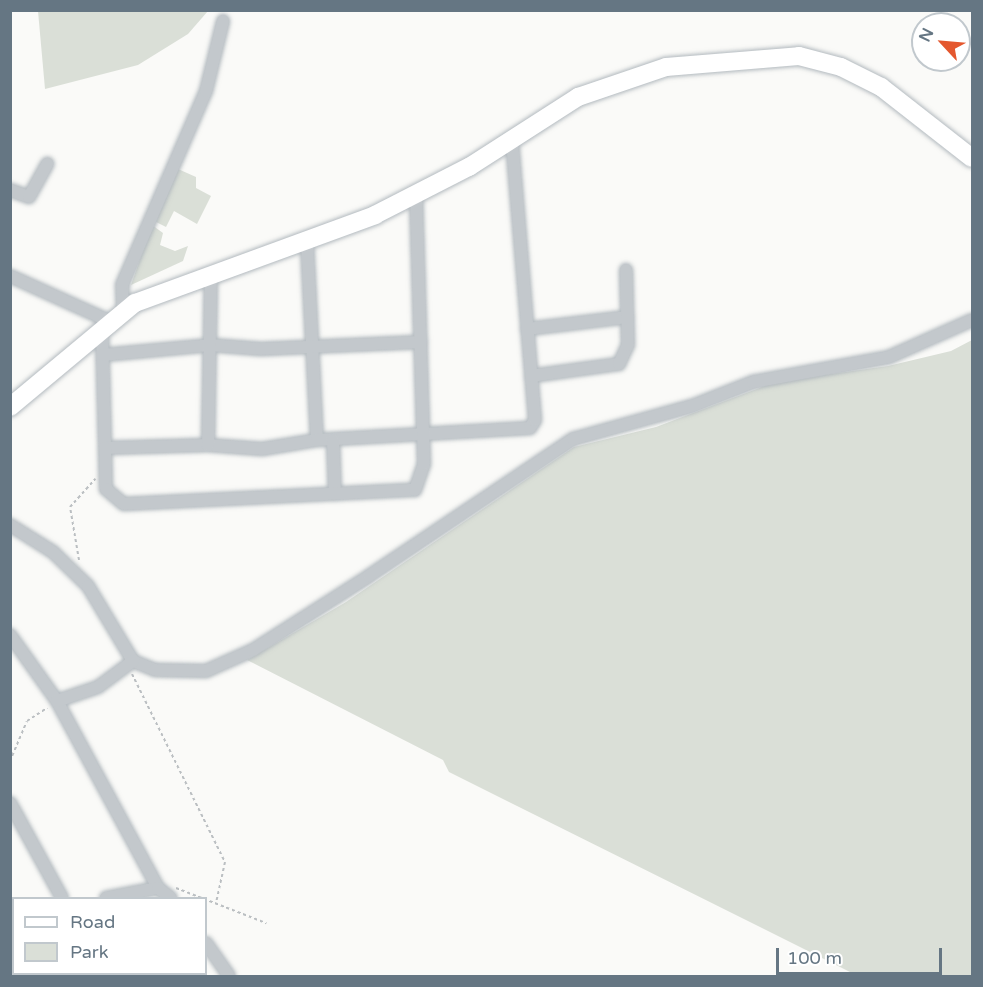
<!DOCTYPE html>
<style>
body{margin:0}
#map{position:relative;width:983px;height:987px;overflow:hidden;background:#fafaf8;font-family:"Varela Round",sans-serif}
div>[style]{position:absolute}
.green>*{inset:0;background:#dadfd7}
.path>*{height:2px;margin-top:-1px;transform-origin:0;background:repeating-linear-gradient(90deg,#bbbfc2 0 3px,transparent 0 6px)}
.roads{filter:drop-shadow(0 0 2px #b3babf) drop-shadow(0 0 2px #b3babf)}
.street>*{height:12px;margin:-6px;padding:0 6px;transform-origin:6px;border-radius:6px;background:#c3c8cc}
.secondary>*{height:18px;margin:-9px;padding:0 9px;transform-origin:9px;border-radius:9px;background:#fff}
span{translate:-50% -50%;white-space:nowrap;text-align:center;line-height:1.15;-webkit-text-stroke:6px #fff;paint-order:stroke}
.frame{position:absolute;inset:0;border:12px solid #657683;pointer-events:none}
.legend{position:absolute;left:12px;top:897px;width:195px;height:78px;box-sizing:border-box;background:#fff;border:2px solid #c1c8cd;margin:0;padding:8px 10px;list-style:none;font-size:18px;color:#657683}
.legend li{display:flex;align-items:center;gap:12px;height:30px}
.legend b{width:30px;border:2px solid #c1c8cd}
.north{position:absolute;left:911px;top:12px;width:60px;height:60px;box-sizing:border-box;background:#fff;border:2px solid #c1c8cd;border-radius:50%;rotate:296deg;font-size:16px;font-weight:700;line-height:24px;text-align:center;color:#657683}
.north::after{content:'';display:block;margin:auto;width:21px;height:27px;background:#e4572e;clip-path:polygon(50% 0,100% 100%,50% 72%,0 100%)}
.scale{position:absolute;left:776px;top:948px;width:166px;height:27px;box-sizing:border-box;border:3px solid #657683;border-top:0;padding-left:8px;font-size:18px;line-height:21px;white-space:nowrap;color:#657683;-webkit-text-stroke:4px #fff;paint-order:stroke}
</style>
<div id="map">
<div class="green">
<i style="clip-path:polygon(38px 11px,38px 10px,208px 11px,188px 34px,138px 65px,45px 89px)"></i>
<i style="clip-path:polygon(178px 169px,196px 177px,196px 188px,211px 196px,197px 224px,174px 211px,166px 227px,152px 220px)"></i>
<i style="clip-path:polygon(152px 225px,163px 233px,160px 245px,175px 251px,188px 246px,183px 261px,131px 285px)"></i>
<i style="clip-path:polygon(972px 340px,972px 976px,858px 976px,449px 772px,443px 760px,247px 660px,346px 602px,574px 447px,656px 427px,775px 382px,888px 366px,951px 351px)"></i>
</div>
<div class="path">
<i style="left:79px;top:560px;width:54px;rotate:-99.6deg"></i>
<i style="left:70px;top:507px;width:38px;rotate:-48deg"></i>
<i style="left:132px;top:674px;width:210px;rotate:63.7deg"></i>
<i style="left:225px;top:862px;width:42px;rotate:102.4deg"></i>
<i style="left:10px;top:761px;width:43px;rotate:-67deg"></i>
<i style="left:27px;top:721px;width:24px;rotate:-33deg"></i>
<i style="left:176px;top:888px;width:97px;rotate:21.3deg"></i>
</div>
<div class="roads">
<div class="street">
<i style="left:10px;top:190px;width:20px;rotate:20deg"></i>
<i style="left:29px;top:197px;width:38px;rotate:-61deg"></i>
<i style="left:307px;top:243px;width:197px;rotate:87.1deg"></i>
<i style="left:10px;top:276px;width:109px;rotate:24.4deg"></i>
<i style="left:123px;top:309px;width:24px;rotate:-92deg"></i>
<i style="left:122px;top:285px;width:211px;rotate:-66.6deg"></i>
<i style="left:206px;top:91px;width:72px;rotate:-76.3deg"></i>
<i style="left:527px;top:329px;width:101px;rotate:-6.8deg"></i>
<i style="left:102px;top:331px;width:117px;rotate:88.5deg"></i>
<i style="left:105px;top:448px;width:103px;rotate:-1.7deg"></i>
<i style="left:208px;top:445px;width:54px;rotate:4.2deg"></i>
<i style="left:262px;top:449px;width:56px;rotate:-9.3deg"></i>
<i style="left:317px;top:440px;width:213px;rotate:-3.2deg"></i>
<i style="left:530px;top:428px;width:9px;rotate:-58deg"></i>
<i style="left:535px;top:420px;width:283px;rotate:-94.7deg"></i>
<i style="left:103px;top:355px;width:107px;rotate:-5.3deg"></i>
<i style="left:210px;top:345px;width:51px;rotate:4.5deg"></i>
<i style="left:261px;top:349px;width:160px;rotate:-2.5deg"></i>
<i style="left:531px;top:376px;width:89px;rotate:-7.8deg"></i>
<i style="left:619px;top:364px;width:21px;rotate:-65deg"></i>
<i style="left:628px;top:345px;width:75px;rotate:-91.5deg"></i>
<i style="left:333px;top:440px;width:54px;rotate:87.9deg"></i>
<i style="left:208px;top:445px;width:172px;rotate:-89deg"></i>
<i style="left:105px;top:448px;width:41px;rotate:88.6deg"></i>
<i style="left:106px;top:489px;width:23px;rotate:40deg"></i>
<i style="left:124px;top:504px;width:291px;rotate:-2.8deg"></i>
<i style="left:415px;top:490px;width:28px;rotate:-71deg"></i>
<i style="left:424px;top:464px;width:268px;rotate:-91.7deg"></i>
<i style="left:10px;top:525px;width:51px;rotate:32.1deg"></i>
<i style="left:53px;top:552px;width:49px;rotate:44.2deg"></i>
<i style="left:88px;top:586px;width:87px;rotate:59deg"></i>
<i style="left:133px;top:661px;width:24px;rotate:22deg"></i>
<i style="left:155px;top:670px;width:51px;rotate:1.1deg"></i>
<i style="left:206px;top:671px;width:51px;rotate:-24.1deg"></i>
<i style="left:253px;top:650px;width:138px;rotate:-32.5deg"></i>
<i style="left:369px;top:576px;width:246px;rotate:-33.9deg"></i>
<i style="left:573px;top:439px;width:123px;rotate:-15.5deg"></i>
<i style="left:692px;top:406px;width:66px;rotate:-21.5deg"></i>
<i style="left:753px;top:382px;width:138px;rotate:-10.4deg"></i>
<i style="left:889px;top:357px;width:91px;rotate:-24deg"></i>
<i style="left:10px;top:635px;width:81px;rotate:54.5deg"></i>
<i style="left:57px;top:701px;width:213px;rotate:61.6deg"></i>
<i style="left:57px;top:701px;width:43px;rotate:-18.9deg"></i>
<i style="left:98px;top:687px;width:44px;rotate:-36.6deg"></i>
<i style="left:10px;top:803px;width:108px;rotate:61.3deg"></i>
<i style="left:106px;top:898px;width:53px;rotate:-10.9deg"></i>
<i style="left:158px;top:888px;width:16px;rotate:38deg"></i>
<i style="left:10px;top:940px;width:4px;rotate:-14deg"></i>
<i style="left:206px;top:943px;width:40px;rotate:55.1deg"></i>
</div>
<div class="secondary">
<i style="left:10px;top:407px;width:163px;rotate:-39.8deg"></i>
<i style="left:135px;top:303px;width:256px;rotate:-20.1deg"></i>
<i style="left:375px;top:215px;width:106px;rotate:-27.1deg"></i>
<i style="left:469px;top:167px;width:130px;rotate:-32.7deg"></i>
<i style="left:578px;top:97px;width:93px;rotate:-18.8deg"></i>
<i style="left:666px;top:67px;width:133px;rotate:-4.7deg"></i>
<i style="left:799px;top:56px;width:43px;rotate:14.7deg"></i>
<i style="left:841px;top:67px;width:45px;rotate:26.6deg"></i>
<i style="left:881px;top:87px;width:115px;rotate:38deg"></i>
</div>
</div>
<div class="frame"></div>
<ul class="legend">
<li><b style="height:8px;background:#fff"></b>Road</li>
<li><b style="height:16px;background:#dadfd7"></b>Park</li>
</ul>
<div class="north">N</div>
<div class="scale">100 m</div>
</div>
